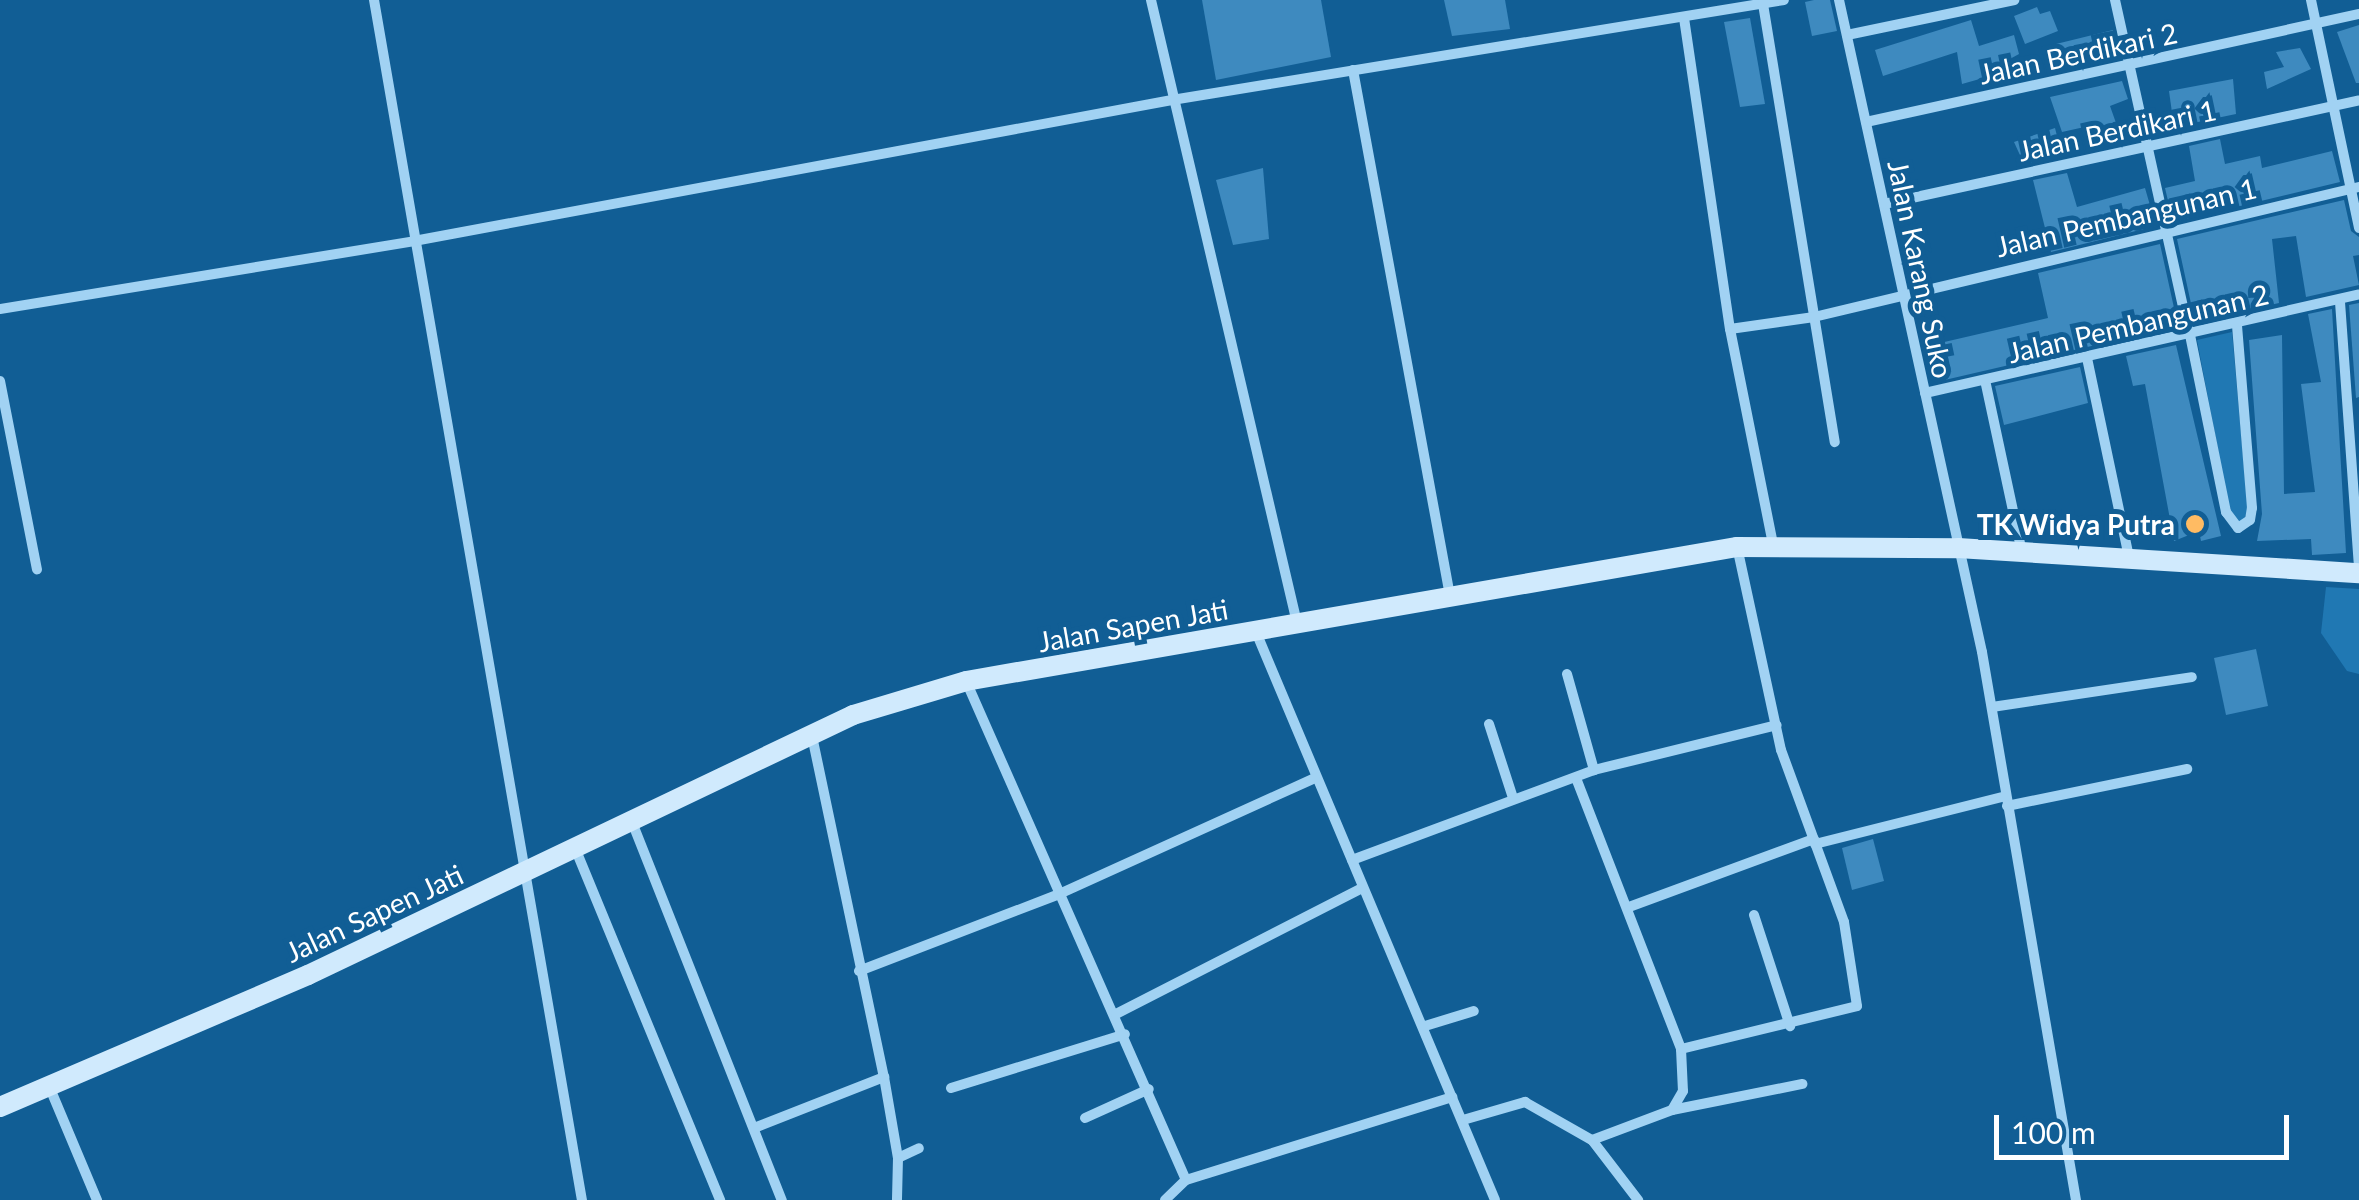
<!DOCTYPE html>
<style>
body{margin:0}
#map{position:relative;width:2359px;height:1200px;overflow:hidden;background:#115e95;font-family:Lato,sans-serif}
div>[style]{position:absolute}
.green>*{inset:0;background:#2078b3}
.building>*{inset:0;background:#3e8abf}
.street>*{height:10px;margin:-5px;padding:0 5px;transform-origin:5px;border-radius:5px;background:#a1d2f3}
.secondary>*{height:20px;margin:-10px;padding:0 10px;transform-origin:10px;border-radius:10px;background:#d0eafd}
.dots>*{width:28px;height:28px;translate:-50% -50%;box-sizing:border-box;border:5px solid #115e95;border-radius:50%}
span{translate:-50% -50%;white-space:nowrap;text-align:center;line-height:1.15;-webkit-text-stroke:10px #115e95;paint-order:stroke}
.street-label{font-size:28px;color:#fff}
.poi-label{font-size:28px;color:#fff;font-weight:700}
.right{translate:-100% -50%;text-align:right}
.scale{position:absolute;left:1994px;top:1115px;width:295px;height:45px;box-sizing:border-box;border:5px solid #fff;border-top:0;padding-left:12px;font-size:30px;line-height:35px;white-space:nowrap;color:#fff;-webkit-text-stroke:8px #115e95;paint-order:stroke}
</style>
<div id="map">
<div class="green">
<i style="clip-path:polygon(2232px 332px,2248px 512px,2241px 524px,2230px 513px,2197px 340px)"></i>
<i style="clip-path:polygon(2326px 587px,2359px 589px,2359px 674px,2347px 671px,2321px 633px)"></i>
</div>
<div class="building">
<i style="clip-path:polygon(1202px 0,1321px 0,1331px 57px,1216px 80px)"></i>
<i style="clip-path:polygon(1444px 0,1505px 0,1510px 29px,1452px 36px)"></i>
<i style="clip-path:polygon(1814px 0,1830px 0,1837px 31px,1812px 36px,1805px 2px)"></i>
<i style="clip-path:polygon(2037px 7px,2040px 14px,2050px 11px,2058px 31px,2025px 44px,2014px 16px)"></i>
<i style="clip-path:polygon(1750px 18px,1765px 104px,1740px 107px,1724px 22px)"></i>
<i style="clip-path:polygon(1971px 20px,1979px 46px,2014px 35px,2019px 54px,2008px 60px,2008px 71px,1962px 84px,1957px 52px,1883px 76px,1875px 50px)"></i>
<i style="clip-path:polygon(2359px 25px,2359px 83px,2356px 83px,2337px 32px)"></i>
<i style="clip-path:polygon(2113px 30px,2117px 51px,2061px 68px,2056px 44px)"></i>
<i style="clip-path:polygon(2300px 48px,2311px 69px,2267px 89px,2264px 72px,2284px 67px,2276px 52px)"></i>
<i style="clip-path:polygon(2233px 79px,2236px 114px,2174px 127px,2169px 91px)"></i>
<i style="clip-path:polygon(2122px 81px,2128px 99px,2110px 106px,2121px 137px,2101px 142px,2098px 124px,2062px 132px,2050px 97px)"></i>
<i style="clip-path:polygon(2055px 128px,2062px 156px,2024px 164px,2014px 142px)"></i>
<i style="clip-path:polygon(2220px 139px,2225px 164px,2260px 156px,2262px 168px,2332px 151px,2340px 182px,2173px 222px,2165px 188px,2195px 181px,2189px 146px)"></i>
<i style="clip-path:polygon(1263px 168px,1269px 239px,1233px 245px,1216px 180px)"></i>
<i style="clip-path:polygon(2067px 173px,2077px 207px,2145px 188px,2156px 226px,2051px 252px,2033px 180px)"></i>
<i style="clip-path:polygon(2344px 200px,2351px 231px,2359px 237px,2359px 255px,2353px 256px,2359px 285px,2306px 297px,2296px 236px,2272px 239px,2279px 303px,2195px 322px,2177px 239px)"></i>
<i style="clip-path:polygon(2160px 244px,2178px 326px,1936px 382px,1927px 346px,2048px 318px,2038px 273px)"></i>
<i style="clip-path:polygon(2359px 303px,2359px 397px,2356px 398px,2349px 305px)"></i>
<i style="clip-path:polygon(2332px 309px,2346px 553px,2312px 555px,2311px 539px,2257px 541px,2262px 514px,2249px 340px,2282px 335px,2284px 494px,2315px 492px,2301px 384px,2321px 382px,2308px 314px)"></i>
<i style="clip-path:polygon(2176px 345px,2221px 536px,2201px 541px,2199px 531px,2174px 541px,2145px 384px,2133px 386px,2126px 356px)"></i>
<i style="clip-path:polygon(2080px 367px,2088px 403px,2004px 425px,1995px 386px)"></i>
<i style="clip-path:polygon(2256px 649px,2268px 706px,2226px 715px,2214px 658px)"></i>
<i style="clip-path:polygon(1873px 839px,1884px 881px,1852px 890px,1842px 848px)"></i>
</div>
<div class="street">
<i style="left:374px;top:0;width:1218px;rotate:80.17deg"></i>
<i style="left:1151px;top:0;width:640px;rotate:76.81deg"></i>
<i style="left:1839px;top:0;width:667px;rotate:77.63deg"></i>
<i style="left:1982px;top:652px;width:556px;rotate:80.27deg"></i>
<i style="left:2115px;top:0;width:343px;rotate:77.5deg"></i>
<i style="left:2311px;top:0;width:233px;rotate:78.1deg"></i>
<i style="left:1763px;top:4px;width:444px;rotate:80.7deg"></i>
<i style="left:1684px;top:18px;width:314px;rotate:81.6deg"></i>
<i style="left:1730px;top:329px;width:219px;rotate:78.7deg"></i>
<i style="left:1847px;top:35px;width:171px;rotate:-11.8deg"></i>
<i style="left:1353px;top:70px;width:535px;rotate:79.55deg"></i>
<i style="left:1866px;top:122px;width:505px;rotate:-12.36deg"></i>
<i style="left:1884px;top:204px;width:486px;rotate:-12.3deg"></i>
<i style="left:2340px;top:302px;width:265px;rotate:85.9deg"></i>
<i style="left:0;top:309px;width:420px;rotate:-9.3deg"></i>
<i style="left:414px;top:241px;width:771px;rotate:-10.54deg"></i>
<i style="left:1172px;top:100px;width:620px;rotate:-9.28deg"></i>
<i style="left:1730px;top:329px;width:85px;rotate:-8.1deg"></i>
<i style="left:1814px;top:317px;width:560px;rotate:-13.42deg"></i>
<i style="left:2190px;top:335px;width:181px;rotate:78.5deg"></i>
<i style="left:2226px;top:512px;width:20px;rotate:53deg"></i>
<i style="left:2238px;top:528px;width:14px;rotate:-34deg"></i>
<i style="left:2250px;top:520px;width:12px;rotate:-81deg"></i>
<i style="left:2252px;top:508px;width:185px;rotate:-94.7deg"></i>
<i style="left:2087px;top:358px;width:203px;rotate:78.1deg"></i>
<i style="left:1985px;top:380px;width:176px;rotate:77.9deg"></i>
<i style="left:0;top:381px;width:192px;rotate:78.9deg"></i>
<i style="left:1925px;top:393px;width:445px;rotate:-12.8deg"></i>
<i style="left:1256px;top:632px;width:616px;rotate:67.18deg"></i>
<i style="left:1567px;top:674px;width:100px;rotate:74.3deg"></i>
<i style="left:966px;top:681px;width:545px;rotate:66.21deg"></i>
<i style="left:1992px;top:707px;width:202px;rotate:-8.5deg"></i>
<i style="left:1489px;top:724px;width:78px;rotate:72deg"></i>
<i style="left:812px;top:736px;width:349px;rotate:78.1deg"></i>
<i style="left:884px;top:1077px;width:82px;rotate:80.2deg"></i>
<i style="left:898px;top:1158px;width:42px;rotate:91.4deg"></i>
<i style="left:1576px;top:778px;width:291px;rotate:68.8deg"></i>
<i style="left:1681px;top:1049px;width:42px;rotate:87.3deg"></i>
<i style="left:1683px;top:1091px;width:22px;rotate:120deg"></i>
<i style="left:1672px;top:1110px;width:85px;rotate:159.4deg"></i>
<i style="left:2007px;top:806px;width:184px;rotate:-11.6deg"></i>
<i style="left:632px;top:822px;width:407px;rotate:68.4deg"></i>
<i style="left:1815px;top:844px;width:197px;rotate:-14.1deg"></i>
<i style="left:575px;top:848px;width:381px;rotate:67.6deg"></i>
<i style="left:1352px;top:860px;width:258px;rotate:-20.4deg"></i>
<i style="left:1594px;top:770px;width:188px;rotate:-13.8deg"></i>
<i style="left:1629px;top:907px;width:197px;rotate:-20.2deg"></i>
<i style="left:1754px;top:915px;width:117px;rotate:72deg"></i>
<i style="left:859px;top:971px;width:212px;rotate:-21deg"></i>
<i style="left:1057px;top:895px;width:283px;rotate:-24.4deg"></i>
<i style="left:1116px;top:1014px;width:276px;rotate:-27.1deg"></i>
<i style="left:1425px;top:1026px;width:51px;rotate:-17deg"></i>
<i style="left:1681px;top:1049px;width:181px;rotate:-13.7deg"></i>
<i style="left:1857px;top:1006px;width:85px;rotate:-98.8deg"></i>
<i style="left:1844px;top:922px;width:183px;rotate:-110.1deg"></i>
<i style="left:1781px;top:750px;width:208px;rotate:-102.2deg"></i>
<i style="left:49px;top:1086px;width:124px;rotate:67.2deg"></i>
<i style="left:951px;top:1088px;width:182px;rotate:-17.2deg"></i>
<i style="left:1672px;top:1110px;width:133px;rotate:-11.3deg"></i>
<i style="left:1085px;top:1118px;width:70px;rotate:-24.4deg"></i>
<i style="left:1463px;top:1120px;width:65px;rotate:-16.2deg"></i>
<i style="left:1525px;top:1102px;width:77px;rotate:29.6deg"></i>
<i style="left:1592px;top:1140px;width:76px;rotate:52.5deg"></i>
<i style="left:754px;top:1128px;width:140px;rotate:-21.4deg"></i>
<i style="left:898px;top:1158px;width:23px;rotate:-25deg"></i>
<i style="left:1165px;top:1200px;width:29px;rotate:-44deg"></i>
<i style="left:1186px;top:1180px;width:279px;rotate:-17.3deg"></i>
</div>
<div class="secondary">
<i style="left:0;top:1107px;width:335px;rotate:-23.2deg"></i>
<i style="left:308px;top:975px;width:604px;rotate:-25.5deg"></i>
<i style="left:853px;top:715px;width:118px;rotate:-16.7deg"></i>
<i style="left:966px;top:681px;width:783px;rotate:-9.86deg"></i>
<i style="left:1737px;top:547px;width:221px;rotate:0.3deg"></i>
<i style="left:1958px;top:548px;width:402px;rotate:3.6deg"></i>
</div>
<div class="dots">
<i style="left:2195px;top:524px;background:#ffbb63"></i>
</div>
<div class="street-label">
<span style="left:2078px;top:53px;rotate:-12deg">Jalan Berdikari 2</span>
<span style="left:2117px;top:130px;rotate:-12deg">Jalan Berdikari 1</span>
<span style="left:2126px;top:217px;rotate:-13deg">Jalan Pembangunan 1</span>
<span style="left:1921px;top:269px;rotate:78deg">Jalan Karang Suko</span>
<span style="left:2138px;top:323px;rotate:-13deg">Jalan Pembangunan 2</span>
<span style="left:1133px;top:625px;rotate:-10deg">Jalan Sapen Jati</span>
<span style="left:374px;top:913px;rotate:-25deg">Jalan Sapen Jati</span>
</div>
<div class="poi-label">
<span class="right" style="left:2175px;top:524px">TK Widya Putra</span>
</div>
<div class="scale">100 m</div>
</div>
